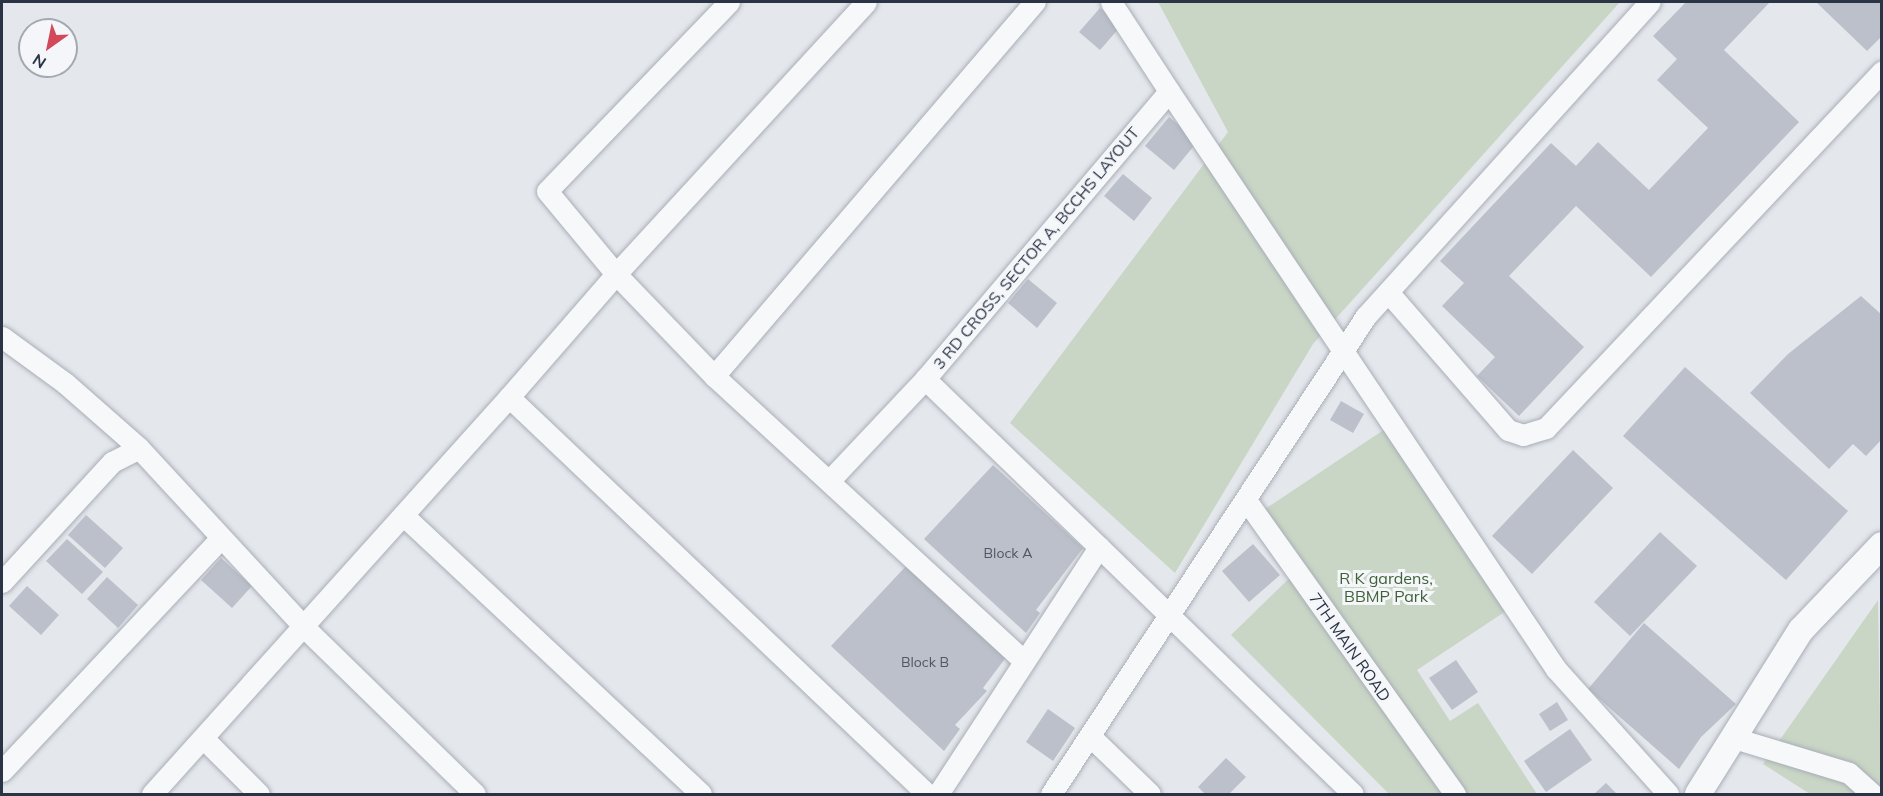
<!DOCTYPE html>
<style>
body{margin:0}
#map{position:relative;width:1883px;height:796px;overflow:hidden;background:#e4e7ec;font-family:Mulish,sans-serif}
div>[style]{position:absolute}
.green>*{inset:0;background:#c9d6c5}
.building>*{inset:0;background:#bbc0ca}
.roads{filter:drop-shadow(0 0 2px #a9aeb7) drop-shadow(0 0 2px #a9aeb7)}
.minor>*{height:21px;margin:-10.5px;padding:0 10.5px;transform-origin:10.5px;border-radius:10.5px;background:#f7f8fa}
.tertiary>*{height:26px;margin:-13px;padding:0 13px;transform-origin:13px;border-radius:13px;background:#f7f8fa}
span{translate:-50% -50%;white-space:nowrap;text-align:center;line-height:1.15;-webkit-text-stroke:6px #f4f6f9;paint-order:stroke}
.number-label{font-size:14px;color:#4f5766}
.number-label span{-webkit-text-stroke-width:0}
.street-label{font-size:16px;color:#2b3445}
.park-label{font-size:16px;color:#3f6138}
.frame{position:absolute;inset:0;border:3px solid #2b3445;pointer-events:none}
.north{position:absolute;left:18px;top:18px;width:60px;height:60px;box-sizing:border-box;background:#f4f6f9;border:2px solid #a4a8b1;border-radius:50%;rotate:213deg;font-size:16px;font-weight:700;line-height:24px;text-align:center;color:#2b3445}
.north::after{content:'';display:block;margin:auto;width:21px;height:27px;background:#d1495b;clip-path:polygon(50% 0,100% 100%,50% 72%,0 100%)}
</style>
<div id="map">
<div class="green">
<i style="clip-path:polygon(1158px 2px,1620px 2px,1313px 344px,1175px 573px,1010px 423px,1228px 132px)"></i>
<i style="clip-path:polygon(1385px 429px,1506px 611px,1417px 670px,1450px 721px,1478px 703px,1537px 794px,1389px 794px,1231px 635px,1304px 564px,1265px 509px)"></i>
<i style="clip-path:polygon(1878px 600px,1881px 794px,1810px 794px,1763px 764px)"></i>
</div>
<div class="building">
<i style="clip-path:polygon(1686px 2px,1770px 2px,1724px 50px,1799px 122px,1651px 277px,1576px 206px,1509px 276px,1584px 347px,1519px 416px,1477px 376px,1495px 357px,1442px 306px,1464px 283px,1440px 261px,1551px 143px,1576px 166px,1598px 142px,1649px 190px,1708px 128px,1657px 80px,1677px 59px,1653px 36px)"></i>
<i style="clip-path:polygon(1816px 2px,1882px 2px,1882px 36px,1867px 51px)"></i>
<i style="clip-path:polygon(1100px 8px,1121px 26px,1100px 50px,1079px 32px)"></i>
<i style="clip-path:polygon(1169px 117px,1198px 141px,1174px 170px,1145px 146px)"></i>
<i style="clip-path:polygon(1123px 174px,1152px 198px,1134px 221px,1104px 196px)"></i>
<i style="clip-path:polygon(1028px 279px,1057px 303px,1037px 328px,1008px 303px)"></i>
<i style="clip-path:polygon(1861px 296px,1882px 315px,1882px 439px,1866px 456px,1853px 444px,1829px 469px,1750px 393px,1788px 354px)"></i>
<i style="clip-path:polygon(1685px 367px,1848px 511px,1786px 580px,1623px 436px)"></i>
<i style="clip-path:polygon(1341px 401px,1364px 414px,1353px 433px,1330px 420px)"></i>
<i style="clip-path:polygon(1573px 450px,1613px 488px,1532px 574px,1492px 536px)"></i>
<i style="clip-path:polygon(993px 465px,1083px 548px,1036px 610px,1040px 613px,1026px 633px,924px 539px)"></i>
<i style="clip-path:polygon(86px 515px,123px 548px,105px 568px,68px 535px)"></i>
<i style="clip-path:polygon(1660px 532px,1697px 566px,1630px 636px,1594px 602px)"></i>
<i style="clip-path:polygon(67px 539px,103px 572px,82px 594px,46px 561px)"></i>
<i style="clip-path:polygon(1253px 544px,1280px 575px,1249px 602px,1222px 571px)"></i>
<i style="clip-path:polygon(221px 558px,252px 586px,232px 608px,201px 580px)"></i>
<i style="clip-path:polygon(908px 564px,1007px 656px,983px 688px,987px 691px,955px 725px,960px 729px,944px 751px,831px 646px)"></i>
<i style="clip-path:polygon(107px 577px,138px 605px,118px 628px,87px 599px)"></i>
<i style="clip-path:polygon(27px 586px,59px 615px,41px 635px,9px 606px)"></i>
<i style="clip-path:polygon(1644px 623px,1736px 704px,1701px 737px,1679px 769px,1588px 689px)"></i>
<i style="clip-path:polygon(1456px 660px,1478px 692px,1452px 710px,1429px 678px)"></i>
<i style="clip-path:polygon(1557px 702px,1568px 720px,1550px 731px,1539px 714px)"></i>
<i style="clip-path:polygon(1048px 709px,1075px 728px,1053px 761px,1026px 742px)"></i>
<i style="clip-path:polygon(1570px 729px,1592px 760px,1546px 792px,1524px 761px)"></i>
<i style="clip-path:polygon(1226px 758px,1246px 777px,1229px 794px,1205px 794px,1198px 787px)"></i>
<i style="clip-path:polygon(1606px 783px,1617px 794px,1594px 794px)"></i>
</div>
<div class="roads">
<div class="minor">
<i style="left:729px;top:2px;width:262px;rotate:133.9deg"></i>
<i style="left:547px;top:191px;width:108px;rotate:50.3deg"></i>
<i style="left:616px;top:274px;width:163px;rotate:131deg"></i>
<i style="left:509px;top:397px;width:576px;rotate:43.52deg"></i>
<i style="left:1169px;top:91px;width:696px;rotate:56.2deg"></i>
<i style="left:1556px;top:669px;width:168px;rotate:48.1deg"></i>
<i style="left:1388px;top:292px;width:183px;rotate:49deg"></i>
<i style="left:1508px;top:430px;width:16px;rotate:18deg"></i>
<i style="left:1523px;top:435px;width:24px;rotate:-17deg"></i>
<i style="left:1546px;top:428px;width:490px;rotate:-46.7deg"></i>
<i style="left:2px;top:337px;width:78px;rotate:36.1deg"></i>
<i style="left:65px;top:383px;width:98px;rotate:41.3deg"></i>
<i style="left:714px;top:376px;width:141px;rotate:-133.9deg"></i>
<i style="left:616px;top:274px;width:369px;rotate:-47.4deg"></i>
<i style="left:829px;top:481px;width:140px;rotate:-46.7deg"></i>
<i style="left:1246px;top:500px;width:361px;rotate:54.6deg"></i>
<i style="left:403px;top:515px;width:408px;rotate:43.1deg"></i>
<i style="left:1099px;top:547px;width:354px;rotate:44.2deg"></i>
<i style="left:2px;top:582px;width:163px;rotate:-47.5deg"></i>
<i style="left:112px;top:462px;width:30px;rotate:-27deg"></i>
<i style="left:139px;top:448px;width:242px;rotate:47.3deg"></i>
<i style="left:303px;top:626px;width:240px;rotate:44.3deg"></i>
<i style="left:1024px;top:661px;width:421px;rotate:-137.4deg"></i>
<i style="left:714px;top:376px;width:493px;rotate:-49.4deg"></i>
<i style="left:1090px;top:736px;width:83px;rotate:44deg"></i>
<i style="left:203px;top:738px;width:79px;rotate:45deg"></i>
<i style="left:1734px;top:738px;width:120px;rotate:16.9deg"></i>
<i style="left:1849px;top:773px;width:31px;rotate:42deg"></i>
<i style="left:2px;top:771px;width:320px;rotate:-46.8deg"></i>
<i style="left:152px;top:794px;width:534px;rotate:-48.04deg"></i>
<i style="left:938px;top:794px;width:295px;rotate:-56.9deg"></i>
<i style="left:1099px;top:547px;width:242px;rotate:-136deg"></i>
<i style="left:925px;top:379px;width:377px;rotate:-49.7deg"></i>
<i style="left:1169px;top:91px;width:106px;rotate:-123.1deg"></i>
<i style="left:1051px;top:794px;width:572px;rotate:-56.62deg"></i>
<i style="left:1366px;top:316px;width:423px;rotate:-47.9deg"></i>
</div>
<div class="tertiary">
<i style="left:1698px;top:794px;width:194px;rotate:-57.9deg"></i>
<i style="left:1801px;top:630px;width:117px;rotate:-46.4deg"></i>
</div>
</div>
<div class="number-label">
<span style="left:1008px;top:553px">Block A</span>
<span style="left:925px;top:662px">Block B</span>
</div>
<div class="street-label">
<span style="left:1036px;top:248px;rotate:-50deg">3 RD CROSS, SECTOR A, BCCHS LAYOUT</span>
<span style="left:1350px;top:647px;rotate:55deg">7TH MAIN ROAD</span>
</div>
<div class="park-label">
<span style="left:1386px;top:587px">R K gardens,<br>BBMP Park</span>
</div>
<div class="frame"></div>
<div class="north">N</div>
</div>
